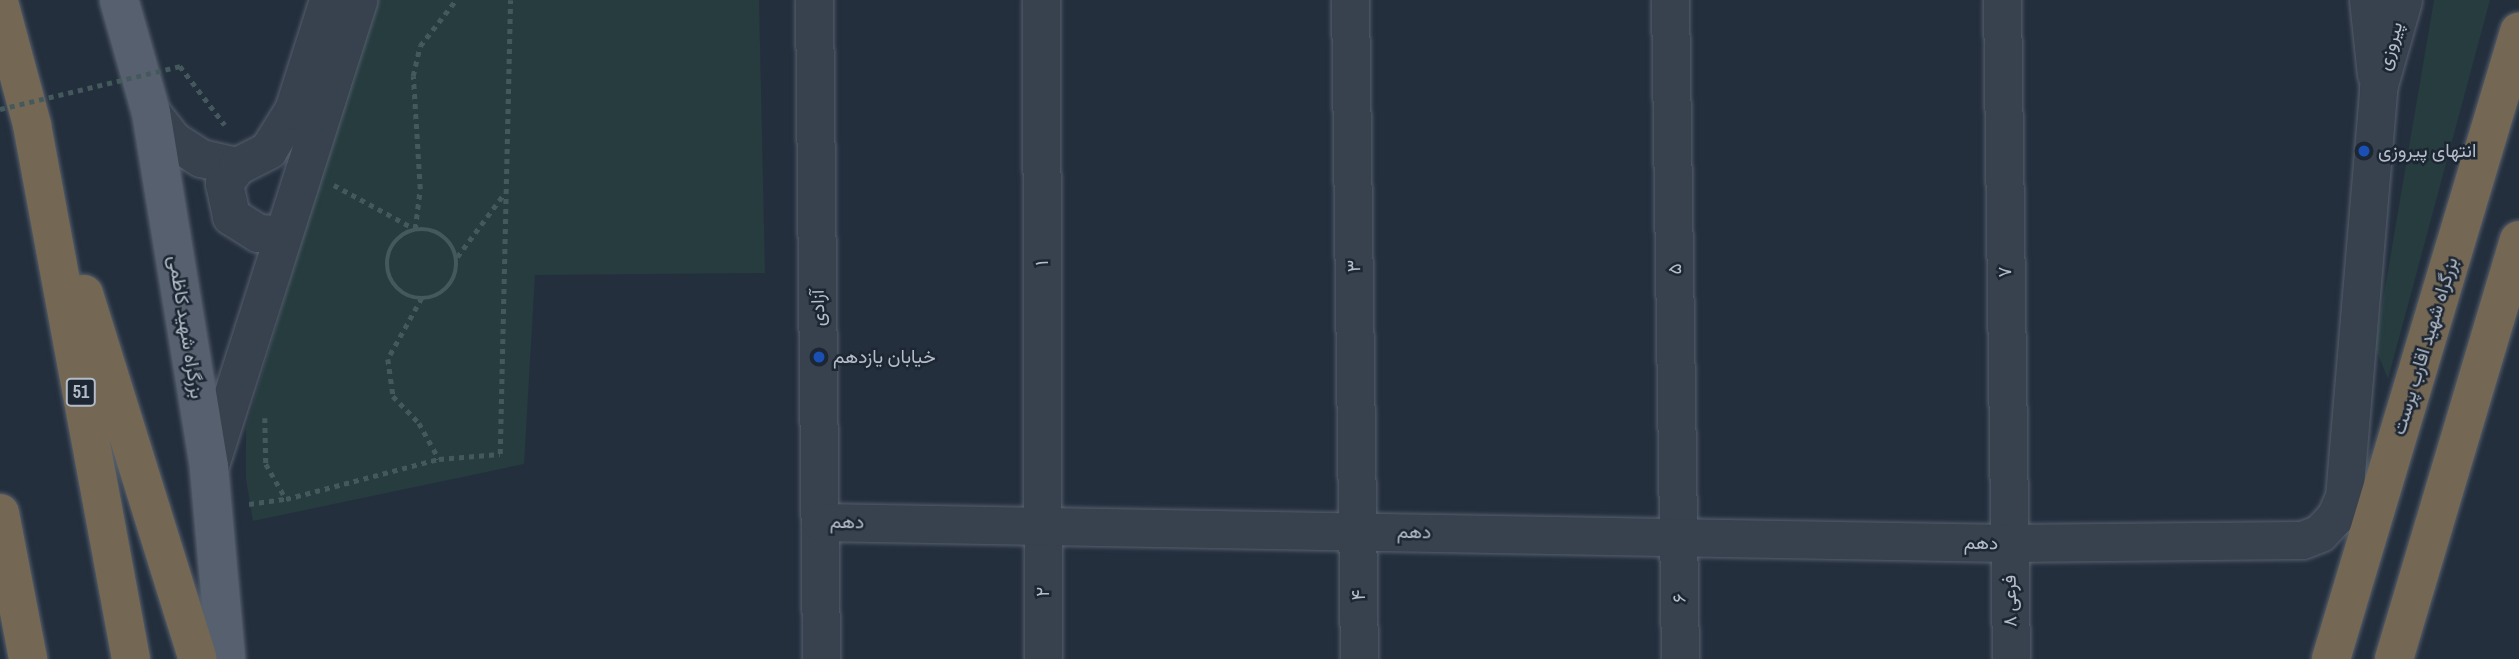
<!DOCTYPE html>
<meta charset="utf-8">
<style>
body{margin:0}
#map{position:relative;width:2519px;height:659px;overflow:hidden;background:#242f3e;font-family:"Archivo Narrow",Vazirmatn,sans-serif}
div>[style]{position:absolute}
.green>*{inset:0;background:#263c3f}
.path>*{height:4.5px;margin-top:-2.25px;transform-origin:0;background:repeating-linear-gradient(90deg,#44595c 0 5px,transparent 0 10px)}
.path>.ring{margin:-2.25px;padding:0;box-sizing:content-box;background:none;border:4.5px solid #44595c;border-radius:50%}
.roads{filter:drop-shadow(0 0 2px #565f6c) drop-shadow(0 0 2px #565f6c)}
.minor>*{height:37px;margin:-18.5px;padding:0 18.5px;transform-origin:18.5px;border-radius:18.5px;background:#38414e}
.major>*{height:38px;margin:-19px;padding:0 19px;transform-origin:19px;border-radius:19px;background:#56606e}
.highway>*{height:38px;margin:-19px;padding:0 19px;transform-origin:19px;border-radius:19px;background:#746855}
.path-bridge>*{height:4.5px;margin-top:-2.25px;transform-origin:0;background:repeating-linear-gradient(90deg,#44595c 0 5px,transparent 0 10px)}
.dots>*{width:19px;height:19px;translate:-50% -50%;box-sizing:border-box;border:4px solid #1d2633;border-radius:50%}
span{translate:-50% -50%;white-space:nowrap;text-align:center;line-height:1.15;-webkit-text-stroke:5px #1d2633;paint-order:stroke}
.shield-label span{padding:2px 5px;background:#1d2633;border:2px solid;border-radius:5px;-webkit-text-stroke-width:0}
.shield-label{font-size:18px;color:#b4bcc9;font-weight:700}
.street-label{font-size:19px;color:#b4bcc9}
.poi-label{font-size:19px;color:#b4bcc9}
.left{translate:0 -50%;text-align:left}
</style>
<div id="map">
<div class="green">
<i style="clip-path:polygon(373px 0,759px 0,765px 273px,535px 275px,524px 464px,253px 521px,246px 479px,246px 428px)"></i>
<i style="clip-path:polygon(2434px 0,2490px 0,2388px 379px,2375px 347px)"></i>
</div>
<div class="path">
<i style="left:180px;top:66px;width:74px;rotate:52.7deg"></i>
<i style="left:334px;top:185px;width:92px;rotate:28.5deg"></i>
<i style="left:415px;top:229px;width:40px;rotate:-82.9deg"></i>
<i style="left:420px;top:189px;width:113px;rotate:-93.5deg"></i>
<i style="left:413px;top:76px;width:31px;rotate:-77deg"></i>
<i style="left:420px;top:46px;width:58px;rotate:-52deg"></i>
<i class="ring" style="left:387px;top:229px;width:65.5px;height:65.5px"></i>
<i style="left:457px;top:257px;width:79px;rotate:-53.3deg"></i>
<i style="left:422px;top:298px;width:70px;rotate:119.1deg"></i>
<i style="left:388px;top:359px;width:37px;rotate:82deg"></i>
<i style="left:393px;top:396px;width:37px;rotate:46deg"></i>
<i style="left:419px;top:423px;width:41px;rotate:60.9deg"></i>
<i style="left:439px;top:459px;width:61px;rotate:-4.7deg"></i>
<i style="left:500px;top:454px;width:454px;rotate:-88.7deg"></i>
<i style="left:265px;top:418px;width:46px;rotate:88.8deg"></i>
<i style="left:266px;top:464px;width:40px;rotate:60.3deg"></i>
<i style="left:249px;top:504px;width:37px;rotate:-8deg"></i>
<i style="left:286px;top:499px;width:158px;rotate:-14.7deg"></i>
</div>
<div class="roads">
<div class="minor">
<i style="left:814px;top:0;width:659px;rotate:89.39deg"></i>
<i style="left:1041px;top:0;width:659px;rotate:89.83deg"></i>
<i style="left:1350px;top:0;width:659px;rotate:89.22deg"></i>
<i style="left:1670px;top:0;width:659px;rotate:89.13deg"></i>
<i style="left:2002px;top:0;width:659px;rotate:89.22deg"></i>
<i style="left:2368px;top:0;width:75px;rotate:83.9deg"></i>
<i style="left:151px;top:112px;width:36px;rotate:52deg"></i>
<i style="left:173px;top:140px;width:33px;rotate:33deg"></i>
<i style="left:201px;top:158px;width:37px;rotate:13deg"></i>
<i style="left:283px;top:234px;width:25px;rotate:-178deg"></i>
<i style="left:258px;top:233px;width:32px;rotate:-148deg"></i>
<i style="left:231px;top:216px;width:34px;rotate:-102deg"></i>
<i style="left:224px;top:183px;width:21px;rotate:-53deg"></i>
<i style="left:237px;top:166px;width:35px;rotate:-27deg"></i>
<i style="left:268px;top:150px;width:47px;rotate:-58deg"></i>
<i style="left:293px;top:110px;width:115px;rotate:-72.3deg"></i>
<i style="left:209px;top:468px;width:491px;rotate:-72.3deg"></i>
<i style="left:820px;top:522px;width:1188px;rotate:1.01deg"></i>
<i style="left:2008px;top:543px;width:294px;rotate:-0.6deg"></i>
<i style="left:2302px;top:540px;width:19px;rotate:-21deg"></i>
<i style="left:2320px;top:533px;width:22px;rotate:-47deg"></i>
<i style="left:2335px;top:517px;width:22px;rotate:-66deg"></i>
<i style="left:2344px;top:497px;width:410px;rotate:-85.2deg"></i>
<i style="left:2378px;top:88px;width:91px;rotate:-74.1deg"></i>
</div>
<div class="major">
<i style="left:119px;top:0;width:116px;rotate:74.1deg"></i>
<i style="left:151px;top:112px;width:361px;rotate:80.7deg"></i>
<i style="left:209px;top:468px;width:192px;rotate:84.9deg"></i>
</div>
<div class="highway">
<i style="left:0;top:6px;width:123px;rotate:74.9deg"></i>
<i style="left:32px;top:125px;width:543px;rotate:79.5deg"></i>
<i style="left:84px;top:294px;width:382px;rotate:72.7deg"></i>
<i style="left:0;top:513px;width:149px;rotate:79.1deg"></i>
<i style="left:2331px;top:659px;width:655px;rotate:-73.31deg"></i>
<i style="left:2394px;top:659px;width:437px;rotate:-73.4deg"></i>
</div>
</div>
<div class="path-bridge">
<i style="left:0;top:109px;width:185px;rotate:-13.4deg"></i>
</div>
<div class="dots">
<i style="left:2364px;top:151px;background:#1a4fb4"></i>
<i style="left:819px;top:357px;background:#1a4fb4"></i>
</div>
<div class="shield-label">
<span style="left:81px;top:392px">51</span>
</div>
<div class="street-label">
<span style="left:2390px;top:46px;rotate:-74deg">پیروزی</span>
<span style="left:1042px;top:263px;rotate:-90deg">۱</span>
<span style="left:1354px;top:266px;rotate:-91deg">۳</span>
<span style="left:1675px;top:269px;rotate:-91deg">۵</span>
<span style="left:2005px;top:272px;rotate:-91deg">۷</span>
<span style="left:818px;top:308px;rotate:-91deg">آزادی</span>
<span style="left:186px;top:327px;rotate:81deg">بزرگراه شهید کاظمی</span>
<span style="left:2425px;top:346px;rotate:-73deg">بزرگراه شهید اقارب پرست</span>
<span style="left:847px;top:522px;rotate:1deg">دهم</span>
<span style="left:1414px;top:532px;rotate:1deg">دهم</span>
<span style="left:1981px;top:543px;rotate:1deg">دهم</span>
<span style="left:1043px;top:592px;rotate:-89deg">۲</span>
<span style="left:1359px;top:595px;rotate:-90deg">۴</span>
<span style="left:1680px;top:598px;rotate:-90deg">۶</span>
<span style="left:2010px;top:601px;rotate:-91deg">فرعی ۸</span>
</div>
<div class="poi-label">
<span class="left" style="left:2378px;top:151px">انتهای پیروزی</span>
<span class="left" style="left:833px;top:357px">خیابان یازدهم</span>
</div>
</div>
